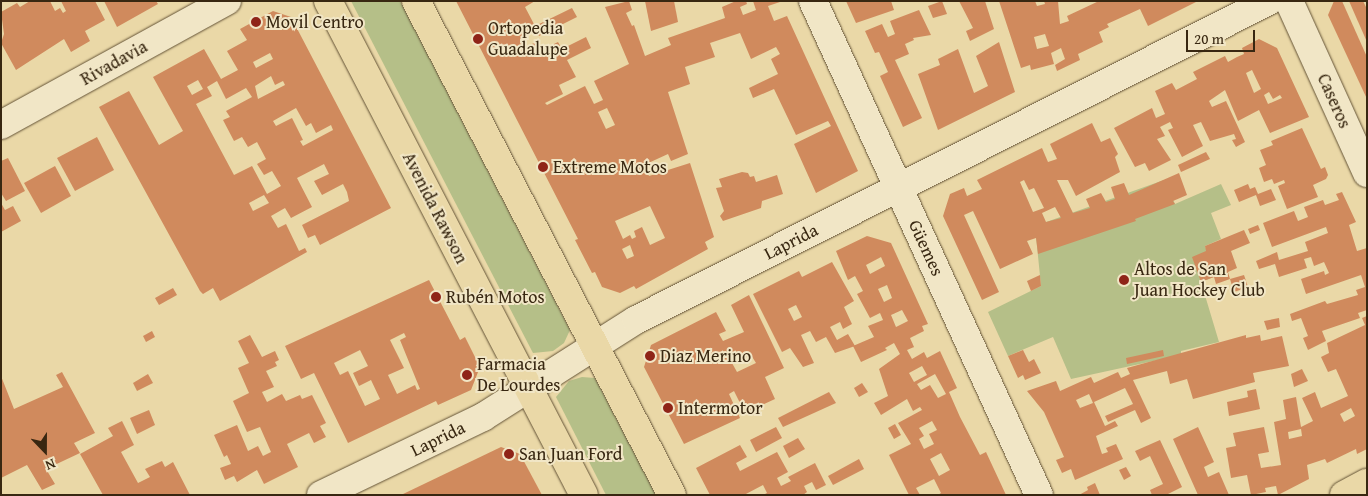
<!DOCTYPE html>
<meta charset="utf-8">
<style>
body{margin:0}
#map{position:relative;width:1368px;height:496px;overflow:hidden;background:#ead8a7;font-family:"Gentium Book Plus",serif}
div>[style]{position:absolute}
.green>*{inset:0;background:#b5bf88}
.building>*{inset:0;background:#d08a5d}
.roads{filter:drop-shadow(0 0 1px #645336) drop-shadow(0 0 1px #645336)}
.minor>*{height:28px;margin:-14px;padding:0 14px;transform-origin:14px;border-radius:14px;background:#f1e6c6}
.major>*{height:28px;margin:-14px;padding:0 14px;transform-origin:14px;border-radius:14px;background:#ead8a7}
.dots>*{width:14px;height:14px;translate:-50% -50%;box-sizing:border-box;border:2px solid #f1e6c6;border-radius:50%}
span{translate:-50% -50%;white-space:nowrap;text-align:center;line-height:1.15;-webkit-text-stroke:4px #f1e6c6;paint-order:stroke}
.poi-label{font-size:18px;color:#382711}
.left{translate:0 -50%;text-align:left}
.street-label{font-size:18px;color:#382711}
.frame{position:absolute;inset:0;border:2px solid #382711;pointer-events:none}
.north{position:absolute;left:20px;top:426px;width:50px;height:50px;-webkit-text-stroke:4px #f1e6c6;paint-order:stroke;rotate:158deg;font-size:14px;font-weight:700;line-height:20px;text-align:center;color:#382711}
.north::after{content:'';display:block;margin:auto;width:18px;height:22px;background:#382711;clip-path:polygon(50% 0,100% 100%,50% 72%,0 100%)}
.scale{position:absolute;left:1186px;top:30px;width:69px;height:22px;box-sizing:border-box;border:2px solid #382711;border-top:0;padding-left:6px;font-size:15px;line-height:18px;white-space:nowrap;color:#382711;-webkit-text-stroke:4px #f1e6c6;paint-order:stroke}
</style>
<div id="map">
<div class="green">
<i style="clip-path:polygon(351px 1px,400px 1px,570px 330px,564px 343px,553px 351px,533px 353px)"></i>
<i style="clip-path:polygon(1164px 180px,1175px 204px,1221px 184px,1231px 205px,1211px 213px,1221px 239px,1205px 246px,1216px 276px,1201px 282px,1219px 342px,1181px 351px,1181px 355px,1071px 379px,1053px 337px,1008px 356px,988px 312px,1041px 286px,1035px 226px)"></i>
<i style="clip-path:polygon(582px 377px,595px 378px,656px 495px,606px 495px,556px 397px,569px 381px)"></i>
</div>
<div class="building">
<i style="clip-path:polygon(30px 1px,50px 1px,55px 11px,60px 8px,63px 13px,66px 11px,61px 1px,95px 1px,105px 20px,85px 31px,90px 41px,71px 52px,64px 39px,16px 70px,1px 43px,4px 34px,1px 12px,17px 3px,20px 7px)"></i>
<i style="clip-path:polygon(104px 1px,156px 1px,158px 4px,117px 27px)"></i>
<i style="clip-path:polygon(evenodd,456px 1px,535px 1px,525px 7px,535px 26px,572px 8px,577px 17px,539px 36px,536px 30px,522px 37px,525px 43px,517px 47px,518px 51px,538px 41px,542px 50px,558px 42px,562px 49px,586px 37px,591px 48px,567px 60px,576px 77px,559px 85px,563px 94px,545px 103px,547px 105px,585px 86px,594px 104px,603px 100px,594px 81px,629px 64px,605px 7px,629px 1px,632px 10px,626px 13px,632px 26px,634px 25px,645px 56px,671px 45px,668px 38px,725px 18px,722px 7px,736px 1px,746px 1px,747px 4px,740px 7px,743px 15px,756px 10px,753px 1px,783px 1px,768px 6px,774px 21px,787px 16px,858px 171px,816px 193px,794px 144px,831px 126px,828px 121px,796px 135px,774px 89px,753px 98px,749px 88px,778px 74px,771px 59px,780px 54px,776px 47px,751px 59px,740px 33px,710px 43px,715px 57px,685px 67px,690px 84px,668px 92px,688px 154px,671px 161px,668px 154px,644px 165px,649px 176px,690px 163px,714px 237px,705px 242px,708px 249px,636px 289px,634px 286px,620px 293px,602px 287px,595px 272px,592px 273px,575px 240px,578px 239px,456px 1px,607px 108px,615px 125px,606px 129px,598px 112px,607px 108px,456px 1px,650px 206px,665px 238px,650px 245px,642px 227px,634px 231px,636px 237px,632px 239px,630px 235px,623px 239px,615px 221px,650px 206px,456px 1px,630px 245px,634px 256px,627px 259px,622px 249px,630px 245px)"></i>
<i style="clip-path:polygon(645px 1px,674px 1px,678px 22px,651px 31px)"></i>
<i style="clip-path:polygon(846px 1px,891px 1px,894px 10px,856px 23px)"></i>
<i style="clip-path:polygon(942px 1px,947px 14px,933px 18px,928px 6px)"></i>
<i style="clip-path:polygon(959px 1px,985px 1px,994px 29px,970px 41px,966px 31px,973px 28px)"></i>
<i style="clip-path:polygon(evenodd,999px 1px,1035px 1px,1037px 6px,1045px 4px,1044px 1px,1058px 1px,1060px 24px,1069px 21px,1067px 16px,1099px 1px,1198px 1px,1148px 26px,1140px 9px,1107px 24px,1109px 27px,1099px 32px,1103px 42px,1078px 54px,1080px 60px,1057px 71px,1055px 65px,1065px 59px,1061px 48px,1051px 53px,1054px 64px,1031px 70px,1030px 65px,1021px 68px,999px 1px,1045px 34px,1049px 46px,1037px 49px,1034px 37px,1045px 34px)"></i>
<i style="clip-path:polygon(1334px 1px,1342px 1px,1367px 57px,1367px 99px,1328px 15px)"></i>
<i style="clip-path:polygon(1349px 1px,1363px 1px,1367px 9px,1367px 42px)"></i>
<i style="clip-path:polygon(919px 10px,931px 35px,913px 38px,914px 40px,905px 44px,909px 54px,895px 60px,922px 118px,903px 127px,880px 76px,888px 72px,879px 52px,875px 53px,865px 31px,882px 24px,888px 37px,895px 34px,890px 21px)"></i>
<i style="clip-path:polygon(evenodd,273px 11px,291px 17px,391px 208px,320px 245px,315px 235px,308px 238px,302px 225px,349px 201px,347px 192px,343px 184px,322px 195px,314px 181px,329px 174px,324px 164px,297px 178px,312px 207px,291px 218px,285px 208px,271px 216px,278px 228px,286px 224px,299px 251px,305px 248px,307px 252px,220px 301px,213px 288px,203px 294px,200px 291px,99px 107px,129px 91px,159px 145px,183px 131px,153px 77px,204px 49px,221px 79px,238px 70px,227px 51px,247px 40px,240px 29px,273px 11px,270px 53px,273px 59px,256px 68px,253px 62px,270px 53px,273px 11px,271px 76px,275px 85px,283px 81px,285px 85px,258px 99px,255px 86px,271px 76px,273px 11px,198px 80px,203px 89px,192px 95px,187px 86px,198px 80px,273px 11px,217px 81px,226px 99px,246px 88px,252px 97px,226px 111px,230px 117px,223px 120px,234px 141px,242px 137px,248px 147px,257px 142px,266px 159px,257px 164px,264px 175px,272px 171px,281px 186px,267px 194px,252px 166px,234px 175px,196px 104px,212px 96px,207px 87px,217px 81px,273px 11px,296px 108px,306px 126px,311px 123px,316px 133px,331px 125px,333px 130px,303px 146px,300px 141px,303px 140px,292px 118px,276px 126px,273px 121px,296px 108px,273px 11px,264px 195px,269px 203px,253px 211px,249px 203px,264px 195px)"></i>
<i style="clip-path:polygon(evenodd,1259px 39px,1277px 48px,1309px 117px,1270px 133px,1259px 110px,1238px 121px,1225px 90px,1209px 101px,1212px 107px,1226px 101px,1245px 142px,1236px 147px,1232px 140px,1236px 139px,1234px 134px,1210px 141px,1201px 122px,1193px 125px,1203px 146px,1182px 157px,1168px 130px,1173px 128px,1170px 122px,1160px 127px,1165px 136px,1157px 139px,1171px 160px,1149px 171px,1145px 163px,1135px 167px,1114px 128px,1152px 108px,1156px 118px,1165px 114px,1155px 91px,1172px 83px,1176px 90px,1197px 79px,1193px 72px,1225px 56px,1228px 62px,1237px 57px,1244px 54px,1242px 48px,1259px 39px,1252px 70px,1261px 89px,1254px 93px,1246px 73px,1252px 70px,1259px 39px,1269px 92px,1273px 99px,1280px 95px,1282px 98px,1268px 104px,1264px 95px,1269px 92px)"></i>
<i style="clip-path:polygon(999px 42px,1015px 92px,938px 130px,918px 74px,940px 65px,938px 59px,958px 49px,974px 93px,988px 86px,976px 56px)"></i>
<i style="clip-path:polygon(evenodd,1092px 123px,1101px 142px,1110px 138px,1118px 154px,1115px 157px,1120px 172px,1076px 196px,1068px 180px,1057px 180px,1073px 213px,1090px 208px,1086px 199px,1101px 193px,1106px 202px,1115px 199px,1111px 187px,1124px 183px,1129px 195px,1179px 173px,1187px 195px,1173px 201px,1175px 204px,1135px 219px,1136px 221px,1038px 254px,1036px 238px,1027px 241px,1033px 254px,1000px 269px,973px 211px,964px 215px,999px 292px,982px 300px,943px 216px,950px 194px,964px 188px,967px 196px,982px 189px,977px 180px,1042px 148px,1048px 162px,1057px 159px,1050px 144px,1092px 123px,1024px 180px,1029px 190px,1034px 188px,1044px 208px,1033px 212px,1020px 182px,1024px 180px,1092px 123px,1055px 207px,1061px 218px,1046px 222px,1042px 213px,1055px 207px)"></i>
<i style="clip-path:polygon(1302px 128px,1321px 169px,1325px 167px,1328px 175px,1326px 179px,1313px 185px,1318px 197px,1287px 209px,1278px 186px,1285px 183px,1284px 180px,1274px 184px,1272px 179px,1264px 182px,1259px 168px,1266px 165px,1260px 150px,1273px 145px,1271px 141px)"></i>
<i style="clip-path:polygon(97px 137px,114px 170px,75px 191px,57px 158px)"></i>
<i style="clip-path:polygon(1206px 152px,1210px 159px,1181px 172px,1178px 165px)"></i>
<i style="clip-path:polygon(8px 158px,25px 191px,6px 201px,1px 193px,1px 161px)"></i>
<i style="clip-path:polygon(55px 166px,71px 196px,41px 213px,24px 183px)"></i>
<i style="clip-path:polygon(742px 172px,748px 173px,750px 177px,754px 176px,756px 182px,777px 175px,783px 194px,762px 201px,761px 208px,723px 221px,720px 216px,724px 211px,716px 188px,722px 187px,719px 179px)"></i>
<i style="clip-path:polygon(1248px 184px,1250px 189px,1255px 187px,1258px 194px,1271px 189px,1276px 200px,1260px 206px,1256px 195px,1239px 202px,1234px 190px)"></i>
<i style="clip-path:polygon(1342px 192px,1356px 222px,1349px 225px,1357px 251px,1367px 248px,1367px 310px,1358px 313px,1360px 318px,1322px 331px,1326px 341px,1308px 350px,1303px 338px,1308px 336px,1301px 318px,1292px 321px,1290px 314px,1325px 301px,1327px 304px,1358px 295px,1356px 290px,1365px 287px,1361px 275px,1306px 294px,1301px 279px,1324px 271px,1325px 275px,1329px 273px,1324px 262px,1314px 266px,1311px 257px,1304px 259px,1307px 268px,1279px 277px,1275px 264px,1259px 269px,1256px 261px,1277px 252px,1279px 260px,1308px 251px,1305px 242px,1328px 233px,1326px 227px,1272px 247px,1263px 223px,1294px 211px,1298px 221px,1308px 217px,1304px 207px,1323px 200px,1325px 205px,1339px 200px,1336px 194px)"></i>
<i style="clip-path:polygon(1px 203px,5px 210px,13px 206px,21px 221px,1px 232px)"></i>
<i style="clip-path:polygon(1258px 225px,1260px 230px,1250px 234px,1248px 229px)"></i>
<i style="clip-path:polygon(1244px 230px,1250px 243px,1231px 251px,1237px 268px,1228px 272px,1230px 279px,1216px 284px,1214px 277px,1201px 282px,1192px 257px,1206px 251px,1205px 246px)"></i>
<i style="clip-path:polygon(evenodd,867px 236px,891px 243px,928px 324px,922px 326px,924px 331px,910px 338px,914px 347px,907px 350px,912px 359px,924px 352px,927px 358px,940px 351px,957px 388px,949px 392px,960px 417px,980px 455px,986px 452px,1006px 495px,938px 495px,941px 493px,934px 479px,916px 488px,920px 495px,909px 495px,889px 455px,911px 444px,898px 423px,922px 410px,920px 407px,913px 411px,907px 399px,881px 415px,874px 403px,888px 396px,879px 369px,900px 354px,894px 343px,885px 348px,887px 350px,861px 362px,853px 346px,874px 337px,868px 326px,883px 320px,880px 313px,870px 318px,857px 294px,863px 291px,855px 276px,848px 280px,836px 251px,867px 236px,881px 257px,885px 266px,870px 274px,866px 265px,881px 257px,867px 236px,887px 285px,892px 298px,884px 302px,878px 289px,887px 285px,867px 236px,902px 310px,908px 321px,896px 327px,891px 315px,902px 310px,867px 236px,922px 366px,927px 375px,914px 382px,909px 373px,922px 366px,867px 236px,935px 374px,946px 394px,938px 398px,930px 385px,921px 390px,917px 384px,935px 374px,867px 236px,932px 421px,937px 430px,929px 434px,934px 444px,924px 449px,919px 439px,924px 436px,919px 428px,932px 421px,867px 236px,941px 453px,950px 470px,939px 476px,930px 459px,941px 453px)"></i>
<i style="clip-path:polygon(evenodd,832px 262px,854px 301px,844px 307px,852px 324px,843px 329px,840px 322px,830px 327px,837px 340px,848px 334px,855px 346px,835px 353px,826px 337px,816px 342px,810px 331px,801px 335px,814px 363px,803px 367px,790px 348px,782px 352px,753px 294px,799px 271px,802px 277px,832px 262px,796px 305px,802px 317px,794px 321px,788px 309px,796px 305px)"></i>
<i style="clip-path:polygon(1040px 275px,1041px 286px,1031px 291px,1027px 281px)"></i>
<i style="clip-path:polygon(1244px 275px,1248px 287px,1234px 292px,1230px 279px)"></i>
<i style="clip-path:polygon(evenodd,429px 280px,460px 340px,465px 337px,480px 367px,471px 390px,438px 405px,436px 401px,348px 443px,314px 373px,301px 379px,285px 346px,429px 280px,404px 333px,406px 337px,400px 340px,420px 389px,417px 390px,415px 385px,397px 394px,388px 375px,404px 368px,390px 340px,404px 333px,429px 280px,360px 350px,368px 366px,353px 373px,359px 386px,371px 380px,380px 399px,365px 406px,348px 371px,340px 375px,334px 363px,360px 350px)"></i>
<i style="clip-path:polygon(173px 288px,177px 295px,159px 305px,155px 298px)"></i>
<i style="clip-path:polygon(evenodd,749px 295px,784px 368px,765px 377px,775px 399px,745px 413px,734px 391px,729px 394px,740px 418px,684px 444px,644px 367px,651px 345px,716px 312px,726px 331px,719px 334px,723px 341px,744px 332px,731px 305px,749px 295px,751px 355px,756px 363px,737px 372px,732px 363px,751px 355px)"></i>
<i style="clip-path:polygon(evenodd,1367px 316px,1367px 449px,1357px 454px,1356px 449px,1327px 463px,1325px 459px,1307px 465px,1309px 479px,1278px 495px,1276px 486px,1265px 488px,1266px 492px,1251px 495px,1247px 475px,1231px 478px,1226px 448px,1236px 446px,1233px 433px,1264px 427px,1269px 452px,1258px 454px,1261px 468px,1281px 465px,1274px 422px,1286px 419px,1283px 400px,1296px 397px,1301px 427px,1313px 421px,1302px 398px,1315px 392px,1321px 408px,1348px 396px,1336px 369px,1328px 372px,1321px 357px,1329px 353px,1327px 343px,1365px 325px,1362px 318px,1367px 316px,1351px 408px,1355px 416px,1344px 422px,1340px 414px,1351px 408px,1367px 316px,1301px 429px,1302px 436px,1289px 439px,1288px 432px,1301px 429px)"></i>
<i style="clip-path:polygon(1279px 318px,1280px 327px,1267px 330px,1264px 321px)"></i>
<i style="clip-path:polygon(152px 331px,155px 337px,146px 342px,143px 336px)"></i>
<i style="clip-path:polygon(250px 335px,262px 357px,275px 351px,279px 360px,275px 362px,277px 366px,266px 371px,274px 387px,262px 392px,267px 402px,282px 394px,286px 401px,300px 395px,302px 399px,312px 395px,326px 423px,320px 426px,326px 437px,314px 443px,309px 433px,287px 444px,298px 467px,264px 484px,257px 470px,237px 482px,234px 476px,225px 480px,220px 468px,231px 464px,227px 455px,224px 457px,214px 435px,237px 425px,248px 451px,258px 446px,263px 456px,271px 452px,260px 427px,247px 432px,233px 401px,249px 393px,238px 368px,249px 363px,238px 341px)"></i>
<i style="clip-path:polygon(evenodd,1246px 335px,1246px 338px,1260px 335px,1261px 341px,1282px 336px,1289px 366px,1253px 373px,1255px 382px,1193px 399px,1187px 379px,1170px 384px,1167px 371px,1133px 380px,1151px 418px,1141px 423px,1135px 410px,1108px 422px,1105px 416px,1133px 404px,1125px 388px,1094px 402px,1105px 426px,1115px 421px,1118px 426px,1096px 436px,1102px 454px,1108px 452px,1106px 448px,1116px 444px,1123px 459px,1075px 480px,1071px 469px,1062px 473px,1056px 460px,1064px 457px,1044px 412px,1027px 391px,1056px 381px,1060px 391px,1091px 377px,1094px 383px,1118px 372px,1121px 378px,1130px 374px,1127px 368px,1246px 335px,1089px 394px,1093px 403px,1080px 408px,1076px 400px,1089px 394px)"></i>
<i style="clip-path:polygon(1023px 350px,1029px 362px,1034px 359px,1041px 373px,1025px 380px,1023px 375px,1018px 378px,1008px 356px)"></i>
<i style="clip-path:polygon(1163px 350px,1164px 356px,1127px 364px,1126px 358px)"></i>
<i style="clip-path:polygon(1302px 369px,1308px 381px,1294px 387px,1291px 374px)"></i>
<i style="clip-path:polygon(62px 372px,95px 433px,74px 443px,80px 453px,46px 469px,55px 484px,42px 490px,27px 465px,1px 478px,1px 376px,14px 409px,63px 387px,56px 375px)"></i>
<i style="clip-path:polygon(148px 374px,153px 383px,137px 391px,133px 383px)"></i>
<i style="clip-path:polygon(862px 383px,868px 392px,859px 397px,854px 388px)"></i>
<i style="clip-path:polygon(1256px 389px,1260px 409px,1229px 416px,1227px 402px,1248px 397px,1247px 391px)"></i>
<i style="clip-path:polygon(829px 392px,836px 403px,783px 427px,778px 418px)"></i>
<i style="clip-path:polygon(149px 410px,155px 425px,137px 434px,130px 418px)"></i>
<i style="clip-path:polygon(122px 421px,134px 445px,121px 452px,138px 483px,150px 477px,145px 469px,162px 461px,165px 467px,173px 462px,190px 495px,103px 495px,80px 454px,113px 436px,108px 428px)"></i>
<i style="clip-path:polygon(895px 424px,901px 435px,894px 439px,888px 428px)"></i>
<i style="clip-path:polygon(776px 427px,782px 438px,756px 452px,750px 440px)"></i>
<i style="clip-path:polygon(1198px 427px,1214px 462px,1204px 467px,1208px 477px,1219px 472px,1229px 495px,1198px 495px,1173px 439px)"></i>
<i style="clip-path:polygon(798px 438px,805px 449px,789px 458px,783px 446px)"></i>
<i style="clip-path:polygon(1160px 440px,1182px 487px,1166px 495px,1152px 495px,1150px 490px,1163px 484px,1150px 456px,1140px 461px,1135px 451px)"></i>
<i style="clip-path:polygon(740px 445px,747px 457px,736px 463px,740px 471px,777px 452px,788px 472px,777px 478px,781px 486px,791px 481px,788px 477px,815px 463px,826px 485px,816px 490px,812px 482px,804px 486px,807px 492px,803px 495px,763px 495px,767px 493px,763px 485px,744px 495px,710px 495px,696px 468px)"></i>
<i style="clip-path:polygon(501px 447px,520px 454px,542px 495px,401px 495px)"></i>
<i style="clip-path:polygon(859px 459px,864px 469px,833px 485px,828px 476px)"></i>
<i style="clip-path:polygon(1126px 467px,1131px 476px,1124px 480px,1119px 470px)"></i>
<i style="clip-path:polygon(1095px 483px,1100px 495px,1079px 495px,1088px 490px,1087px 487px)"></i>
</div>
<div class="roads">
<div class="minor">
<i style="left:813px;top:1px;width:543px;rotate:65.42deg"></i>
<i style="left:1289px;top:1px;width:189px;rotate:65.6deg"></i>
<i style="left:1px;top:125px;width:258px;rotate:-28.8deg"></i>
<i style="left:321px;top:495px;width:180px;rotate:-25.7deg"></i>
<i style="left:483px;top:417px;width:181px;rotate:-32.4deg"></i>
<i style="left:636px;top:320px;width:709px;rotate:-26.75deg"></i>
</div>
<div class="major">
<i style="left:328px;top:1px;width:556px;rotate:62.61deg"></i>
<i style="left:416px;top:1px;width:556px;rotate:62.61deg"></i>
<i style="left:1344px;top:495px;width:26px;rotate:-28deg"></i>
</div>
</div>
<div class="dots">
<i style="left:256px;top:22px;background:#8f2418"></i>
<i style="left:478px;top:39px;background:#8f2418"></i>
<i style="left:543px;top:167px;background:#8f2418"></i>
<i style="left:1124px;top:280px;background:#8f2418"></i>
<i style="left:436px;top:297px;background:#8f2418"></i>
<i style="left:650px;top:356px;background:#8f2418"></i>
<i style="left:467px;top:375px;background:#8f2418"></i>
<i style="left:668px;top:408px;background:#8f2418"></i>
<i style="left:509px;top:454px;background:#8f2418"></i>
</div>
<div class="poi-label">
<span class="left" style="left:266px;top:22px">Movil Centro</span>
<span class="left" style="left:488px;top:39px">Ortopedia<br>Guadalupe</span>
<span class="left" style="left:553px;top:167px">Extreme Motos</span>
<span class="left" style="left:1134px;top:280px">Altos de San<br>Juan Hockey Club</span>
<span class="left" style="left:446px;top:297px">Rubén Motos</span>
<span class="left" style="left:660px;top:356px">Diaz Merino</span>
<span class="left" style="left:477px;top:375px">Farmacia<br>De Lourdes</span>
<span class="left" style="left:678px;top:408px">Intermotor</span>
<span class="left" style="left:519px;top:454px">San Juan Ford</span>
</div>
<div class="street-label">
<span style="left:114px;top:63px;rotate:-29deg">Rivadavia</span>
<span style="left:1334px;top:101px;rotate:66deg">Caseros</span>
<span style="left:435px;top:208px;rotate:63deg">Avenida Rawson</span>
<span style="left:791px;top:242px;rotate:-27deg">Laprida</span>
<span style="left:926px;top:248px;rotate:65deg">Güemes</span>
<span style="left:438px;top:439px;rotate:-26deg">Laprida</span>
</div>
<div class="frame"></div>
<div class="north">N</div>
<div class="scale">20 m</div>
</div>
